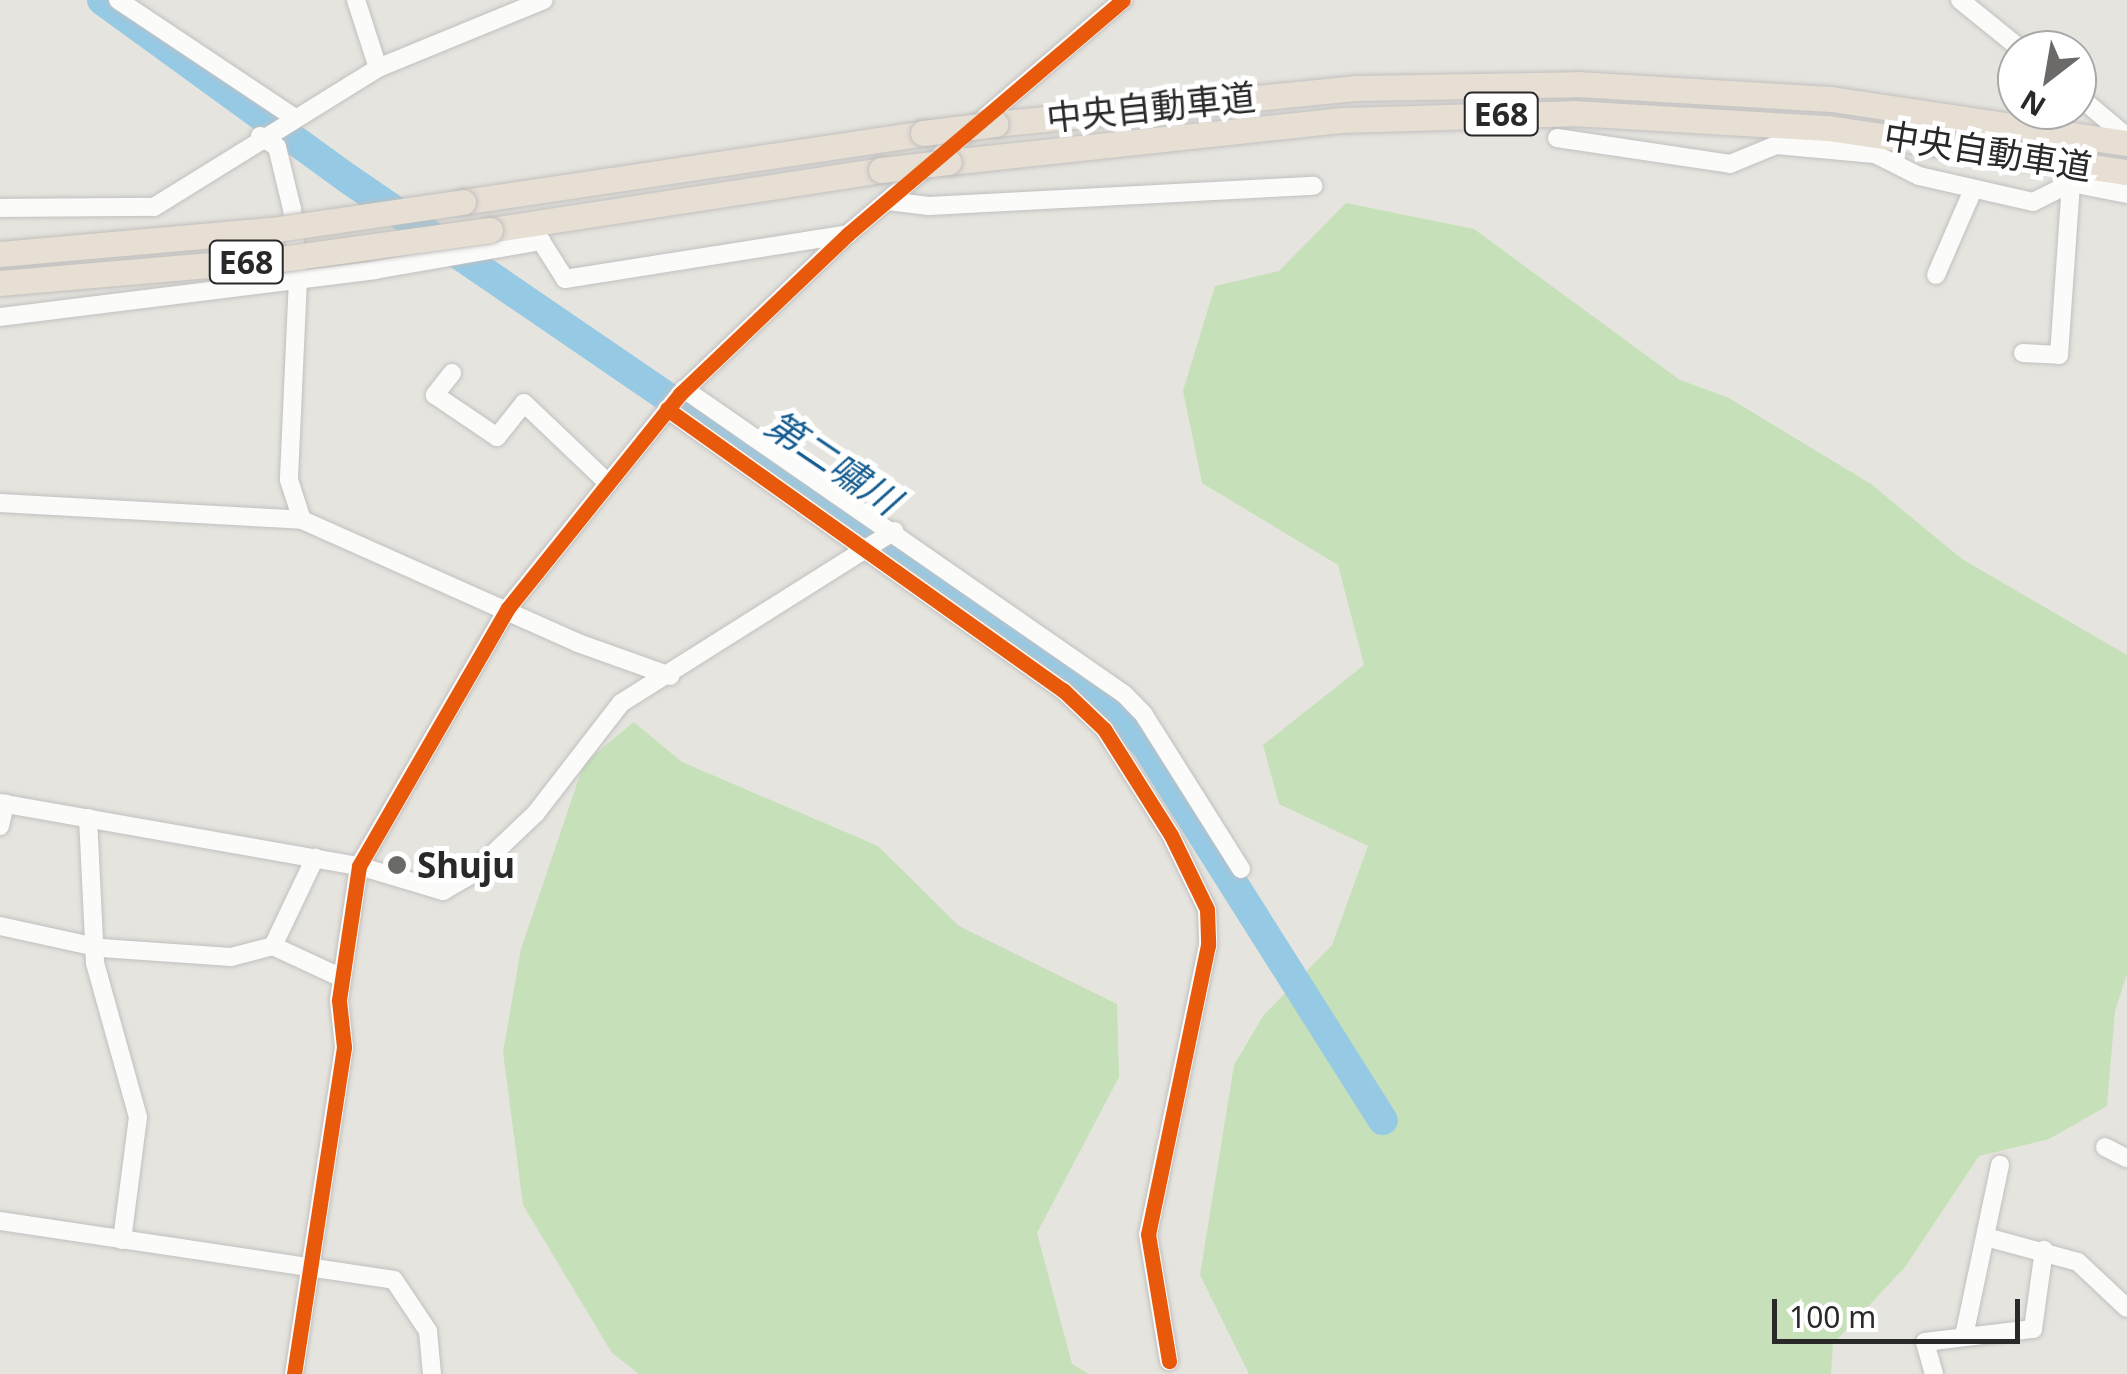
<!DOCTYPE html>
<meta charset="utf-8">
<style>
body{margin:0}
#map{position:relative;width:2127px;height:1374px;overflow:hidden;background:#e6e4de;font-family:"Noto Sans","Noto Sans JP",sans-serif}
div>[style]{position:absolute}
.green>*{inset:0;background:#c6e1b9}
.river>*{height:30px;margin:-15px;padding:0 15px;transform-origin:15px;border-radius:15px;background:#96c9e4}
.roads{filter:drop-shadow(0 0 2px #c0c0c0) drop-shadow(0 0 2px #c0c0c0)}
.minor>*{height:18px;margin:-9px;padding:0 9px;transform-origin:9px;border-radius:9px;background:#fbfbfa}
.highway>*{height:25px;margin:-12.5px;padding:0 12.5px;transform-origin:12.5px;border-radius:12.5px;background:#e7ded4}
.bridges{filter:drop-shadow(0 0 2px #bfbebc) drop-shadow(0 0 2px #bfbebc)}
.highway-bridge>*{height:25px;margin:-12.5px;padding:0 12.5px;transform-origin:12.5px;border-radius:12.5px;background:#e7ded4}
.cycleway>*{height:15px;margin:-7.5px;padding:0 7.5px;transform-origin:7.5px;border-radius:7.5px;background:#e8590c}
.dots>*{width:28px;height:28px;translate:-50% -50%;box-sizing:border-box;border:5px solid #fff;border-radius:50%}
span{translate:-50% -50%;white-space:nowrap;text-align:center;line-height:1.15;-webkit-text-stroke:10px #fff;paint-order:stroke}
.shield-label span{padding:2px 8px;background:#fff;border:2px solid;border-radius:8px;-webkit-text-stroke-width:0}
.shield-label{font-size:32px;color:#292929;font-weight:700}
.street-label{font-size:35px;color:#292929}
.poi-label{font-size:35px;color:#292929;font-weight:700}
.left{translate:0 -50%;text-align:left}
.water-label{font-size:38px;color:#155c90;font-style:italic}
.north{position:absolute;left:1997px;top:30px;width:100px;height:100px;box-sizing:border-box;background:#fff;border:2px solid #a9a9a9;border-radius:50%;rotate:211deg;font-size:28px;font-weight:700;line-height:40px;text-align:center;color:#292929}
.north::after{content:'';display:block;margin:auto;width:35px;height:45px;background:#6b6a68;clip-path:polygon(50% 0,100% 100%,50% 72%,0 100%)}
.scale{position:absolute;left:1772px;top:1299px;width:248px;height:45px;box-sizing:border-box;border:5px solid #292929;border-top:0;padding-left:12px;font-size:30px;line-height:35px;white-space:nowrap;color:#292929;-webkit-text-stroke:8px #fff;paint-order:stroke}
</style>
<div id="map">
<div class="green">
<i style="clip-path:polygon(1346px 203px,1474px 229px,1680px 380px,1729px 398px,1871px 484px,1962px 559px,2127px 655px,2127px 974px,2115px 1011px,2107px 1106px,2049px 1139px,1979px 1156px,1905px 1267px,1833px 1344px,1831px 1374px,1249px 1374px,1200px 1275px,1234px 1065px,1263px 1016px,1332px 945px,1368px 846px,1279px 804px,1263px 745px,1364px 665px,1338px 565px,1202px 483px,1183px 391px,1215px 286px,1279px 271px)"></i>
<i style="clip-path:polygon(634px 722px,682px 762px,878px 846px,959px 926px,1117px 1004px,1119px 1077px,1037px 1233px,1072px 1364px,1089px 1374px,639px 1374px,612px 1353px,523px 1205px,503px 1052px,521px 949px,584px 763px)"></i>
</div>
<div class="river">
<i style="left:102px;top:0;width:303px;rotate:36deg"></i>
<i style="left:347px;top:178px;width:905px;rotate:34.37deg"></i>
<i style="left:1094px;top:689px;width:75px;rotate:47.2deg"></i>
<i style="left:1145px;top:744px;width:445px;rotate:57.7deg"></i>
</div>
<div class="roads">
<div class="minor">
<i style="left:118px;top:0;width:209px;rotate:33.7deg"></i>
<i style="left:356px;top:0;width:71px;rotate:72.1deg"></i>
<i style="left:1960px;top:0;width:80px;rotate:38.9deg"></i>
<i style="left:2077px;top:95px;width:65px;rotate:40deg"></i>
<i style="left:260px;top:136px;width:20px;rotate:33deg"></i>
<i style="left:277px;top:147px;width:64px;rotate:76.4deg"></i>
<i style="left:292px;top:209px;width:70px;rotate:85.1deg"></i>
<i style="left:298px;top:279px;width:201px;rotate:92.6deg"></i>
<i style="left:289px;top:480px;width:42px;rotate:72deg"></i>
<i style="left:1557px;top:138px;width:175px;rotate:8.5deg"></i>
<i style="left:1730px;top:164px;width:50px;rotate:-22.4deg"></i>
<i style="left:1776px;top:145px;width:99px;rotate:5.2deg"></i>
<i style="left:1875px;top:154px;width:49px;rotate:26.6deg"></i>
<i style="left:1919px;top:176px;width:117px;rotate:12.8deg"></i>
<i style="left:2033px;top:202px;width:42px;rotate:-26.6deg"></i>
<i style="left:2071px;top:183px;width:57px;rotate:11.1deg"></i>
<i style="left:888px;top:201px;width:41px;rotate:7deg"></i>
<i style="left:929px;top:206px;width:385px;rotate:-3deg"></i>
<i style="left:0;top:208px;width:154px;rotate:-0.4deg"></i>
<i style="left:154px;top:207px;width:264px;rotate:-31.8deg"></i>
<i style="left:378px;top:68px;width:179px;rotate:-22.3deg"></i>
<i style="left:1936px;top:275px;width:93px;rotate:-66.5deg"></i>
<i style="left:0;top:317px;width:378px;rotate:-7.1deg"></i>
<i style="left:375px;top:270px;width:169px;rotate:-9.9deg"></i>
<i style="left:541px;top:241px;width:45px;rotate:57.7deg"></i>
<i style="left:565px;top:279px;width:287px;rotate:-9deg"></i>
<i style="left:2023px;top:353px;width:36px;rotate:3deg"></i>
<i style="left:2059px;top:355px;width:172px;rotate:-86deg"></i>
<i style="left:452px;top:373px;width:28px;rotate:128deg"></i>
<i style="left:435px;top:395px;width:75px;rotate:34.1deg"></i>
<i style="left:497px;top:437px;width:43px;rotate:-51.5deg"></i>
<i style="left:524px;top:403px;width:116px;rotate:43.6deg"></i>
<i style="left:684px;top:389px;width:535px;rotate:34.73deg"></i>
<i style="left:1124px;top:694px;width:29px;rotate:46deg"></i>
<i style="left:1144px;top:715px;width:182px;rotate:57.8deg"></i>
<i style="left:667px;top:409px;width:486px;rotate:35.4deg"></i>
<i style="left:1063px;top:690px;width:57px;rotate:43.6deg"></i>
<i style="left:1104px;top:729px;width:125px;rotate:57.7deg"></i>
<i style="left:1171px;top:835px;width:82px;rotate:64.1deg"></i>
<i style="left:1207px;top:909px;width:36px;rotate:88deg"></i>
<i style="left:1208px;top:945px;width:295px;rotate:101.7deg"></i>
<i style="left:1148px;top:1234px;width:129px;rotate:80.6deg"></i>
<i style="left:0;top:503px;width:302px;rotate:3.2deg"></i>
<i style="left:302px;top:520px;width:302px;rotate:24deg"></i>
<i style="left:578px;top:643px;width:98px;rotate:19.7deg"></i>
<i style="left:0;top:803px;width:364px;rotate:10deg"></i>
<i style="left:359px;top:866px;width:88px;rotate:16.6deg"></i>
<i style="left:443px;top:891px;width:34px;rotate:-30deg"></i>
<i style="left:472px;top:874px;width:88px;rotate:-43.6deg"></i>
<i style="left:536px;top:813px;width:139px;rotate:-52.3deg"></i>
<i style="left:621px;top:703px;width:323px;rotate:-32.2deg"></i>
<i style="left:88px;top:818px;width:145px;rotate:87.2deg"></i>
<i style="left:95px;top:963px;width:160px;rotate:74.4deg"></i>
<i style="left:138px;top:1117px;width:124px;rotate:97.4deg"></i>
<i style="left:0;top:826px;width:23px;rotate:-77deg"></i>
<i style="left:0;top:926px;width:103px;rotate:12.3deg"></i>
<i style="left:101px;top:948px;width:130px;rotate:4deg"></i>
<i style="left:231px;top:957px;width:43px;rotate:-14.7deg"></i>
<i style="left:273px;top:946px;width:76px;rotate:24.9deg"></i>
<i style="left:273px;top:946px;width:98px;rotate:-64.5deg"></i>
<i style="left:2105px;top:1147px;width:25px;rotate:27deg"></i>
<i style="left:0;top:1221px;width:398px;rotate:8.5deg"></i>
<i style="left:394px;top:1280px;width:61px;rotate:56.3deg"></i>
<i style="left:428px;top:1331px;width:43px;rotate:84.7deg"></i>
<i style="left:1986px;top:1237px;width:95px;rotate:15.2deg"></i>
<i style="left:2078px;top:1262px;width:67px;rotate:43.2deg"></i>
<i style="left:1964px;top:1336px;width:175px;rotate:-78.1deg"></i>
<i style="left:294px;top:1374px;width:331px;rotate:-81.3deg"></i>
<i style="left:344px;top:1047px;width:47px;rotate:-96.1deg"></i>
<i style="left:339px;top:1000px;width:135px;rotate:-81.5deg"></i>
<i style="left:359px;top:866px;width:298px;rotate:-60deg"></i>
<i style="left:508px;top:608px;width:275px;rotate:-51.2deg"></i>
<i style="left:680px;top:394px;width:232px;rotate:-43.6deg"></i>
<i style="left:848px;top:234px;width:361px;rotate:-40.4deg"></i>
<i style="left:1934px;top:1374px;width:33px;rotate:-106deg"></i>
<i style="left:1925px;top:1342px;width:109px;rotate:-6.9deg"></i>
<i style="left:2033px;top:1329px;width:80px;rotate:-82.1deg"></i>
</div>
<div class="highway">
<i style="left:995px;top:124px;width:364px;rotate:-5.7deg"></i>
<i style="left:1357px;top:88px;width:220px;rotate:-1deg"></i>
<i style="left:1577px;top:84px;width:254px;rotate:3.4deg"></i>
<i style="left:1831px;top:99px;width:299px;rotate:8.5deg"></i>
<i style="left:949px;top:162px;width:396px;rotate:-6.1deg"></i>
<i style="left:1343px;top:120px;width:230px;rotate:-1.7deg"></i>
<i style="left:1573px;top:113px;width:255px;rotate:3.4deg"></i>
<i style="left:1828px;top:128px;width:302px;rotate:8.4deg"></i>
<i style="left:463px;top:202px;width:465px;rotate:-8.5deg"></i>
<i style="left:490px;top:230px;width:396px;rotate:-8.7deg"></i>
</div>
</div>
<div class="bridges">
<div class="highway-bridge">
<i style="left:923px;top:133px;width:73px;rotate:-7.1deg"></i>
<i style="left:881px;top:170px;width:68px;rotate:-6.7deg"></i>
<i style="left:0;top:254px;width:279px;rotate:-5.1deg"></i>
<i style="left:278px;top:229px;width:187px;rotate:-8.3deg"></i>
<i style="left:0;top:283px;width:282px;rotate:-4.9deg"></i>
<i style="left:281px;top:259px;width:211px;rotate:-7.9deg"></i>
</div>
</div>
<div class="cycleway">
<i style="left:667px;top:409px;width:486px;rotate:35.4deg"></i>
<i style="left:1063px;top:690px;width:57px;rotate:43.6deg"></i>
<i style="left:1104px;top:729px;width:125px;rotate:57.7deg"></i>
<i style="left:1171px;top:835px;width:82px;rotate:64.1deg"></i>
<i style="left:1207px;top:909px;width:36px;rotate:88deg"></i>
<i style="left:1208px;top:945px;width:295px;rotate:101.7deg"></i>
<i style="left:1148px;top:1234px;width:129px;rotate:80.6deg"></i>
<i style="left:294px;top:1374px;width:331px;rotate:-81.3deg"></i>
<i style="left:344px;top:1047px;width:47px;rotate:-96.1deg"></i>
<i style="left:339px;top:1000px;width:135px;rotate:-81.5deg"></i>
<i style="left:359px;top:866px;width:298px;rotate:-60deg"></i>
<i style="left:508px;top:608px;width:275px;rotate:-51.2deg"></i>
<i style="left:680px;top:394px;width:232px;rotate:-43.6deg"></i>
<i style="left:848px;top:234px;width:361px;rotate:-40.4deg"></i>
</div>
<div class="dots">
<i style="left:397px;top:865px;background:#6b6a68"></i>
</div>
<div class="shield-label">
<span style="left:1501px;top:114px">E68</span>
<span style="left:246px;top:262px">E68</span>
</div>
<div class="street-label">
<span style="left:1151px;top:107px;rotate:-6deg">中央自動車道</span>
<span style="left:1988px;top:151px;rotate:9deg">中央自動車道</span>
</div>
<div class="poi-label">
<span class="left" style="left:417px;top:865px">Shuju</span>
</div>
<div class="water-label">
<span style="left:833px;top:462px;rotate:34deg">第二嘯川</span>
</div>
<div class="north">N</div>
<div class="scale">100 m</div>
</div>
